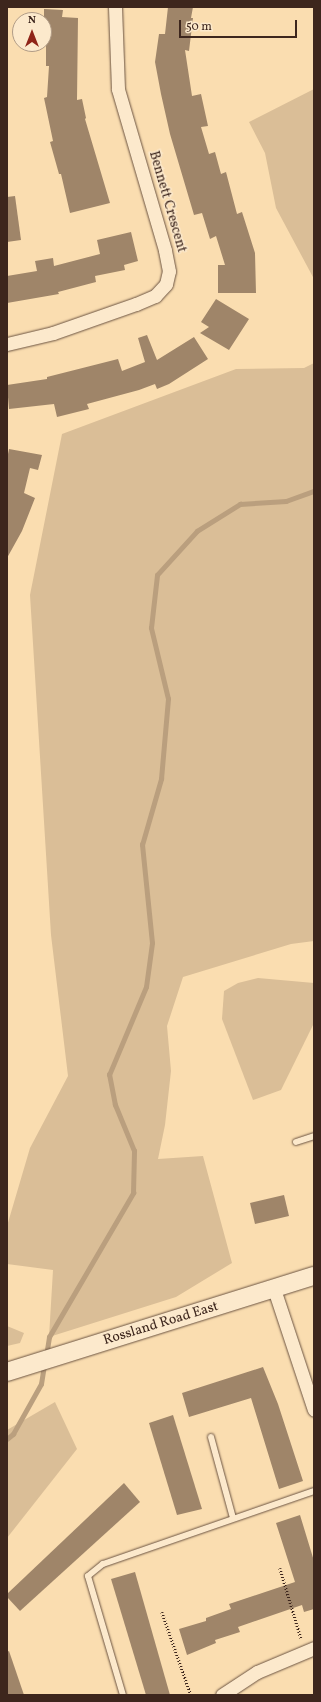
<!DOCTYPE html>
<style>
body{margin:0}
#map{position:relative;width:321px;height:1702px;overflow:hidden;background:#faddb0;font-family:Vollkorn,serif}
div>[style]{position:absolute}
.green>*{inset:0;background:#dabe97}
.stream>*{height:4.5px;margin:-2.25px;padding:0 2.25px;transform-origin:2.25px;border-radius:2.25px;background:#ba9f7e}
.building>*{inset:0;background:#9f8569}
.path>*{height:2.5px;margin-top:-1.25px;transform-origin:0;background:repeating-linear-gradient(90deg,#3d261d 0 1px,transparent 0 3px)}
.roads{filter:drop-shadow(0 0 1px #6c5442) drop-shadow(0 0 1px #6c5442)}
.lane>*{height:6px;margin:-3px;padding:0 3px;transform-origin:3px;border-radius:3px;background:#fce9cc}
.street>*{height:13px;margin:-6.5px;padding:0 6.5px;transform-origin:6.5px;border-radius:6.5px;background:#fce9cc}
.secondary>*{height:18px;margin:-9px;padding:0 9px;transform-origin:9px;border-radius:9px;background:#fce9cc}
span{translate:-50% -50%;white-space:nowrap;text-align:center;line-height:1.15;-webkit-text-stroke:3px #fce9cc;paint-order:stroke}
.street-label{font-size:14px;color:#3d261d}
.frame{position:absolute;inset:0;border:8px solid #3d261d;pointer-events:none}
.north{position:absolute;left:12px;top:12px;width:40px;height:40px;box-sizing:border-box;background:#fce9cc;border:1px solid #b09b86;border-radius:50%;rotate:0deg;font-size:11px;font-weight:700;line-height:16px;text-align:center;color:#3d261d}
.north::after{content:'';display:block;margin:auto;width:14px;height:18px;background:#8f2418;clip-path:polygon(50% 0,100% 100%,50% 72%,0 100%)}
.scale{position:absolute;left:179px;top:20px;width:118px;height:18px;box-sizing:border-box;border:2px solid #3d261d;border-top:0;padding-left:5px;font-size:12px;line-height:14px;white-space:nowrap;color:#3d261d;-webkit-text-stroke:3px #fce9cc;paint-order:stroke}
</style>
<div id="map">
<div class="green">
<i style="clip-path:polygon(314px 89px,314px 279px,276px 208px,265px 153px,249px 122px)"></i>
<i style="clip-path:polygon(314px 363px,314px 941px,291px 944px,183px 977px,167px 1026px,171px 1071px,165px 1125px,158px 1159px,203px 1156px,232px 1263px,176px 1297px,49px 1337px,53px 1270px,7px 1264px,7px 1226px,30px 1148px,68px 1076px,51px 935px,30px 595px,62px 434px,236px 369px,304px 368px)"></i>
<i style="clip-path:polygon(258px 978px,314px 983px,314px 1023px,281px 1090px,253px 1100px,222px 1019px,224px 991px,238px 983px)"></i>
<i style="clip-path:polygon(7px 1326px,24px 1333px,20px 1343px,7px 1346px)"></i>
<i style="clip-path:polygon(55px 1402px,77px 1449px,7px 1538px,7px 1430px)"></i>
</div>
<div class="stream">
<i style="left:46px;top:1356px;width:19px;rotate:-81deg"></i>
<i style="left:49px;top:1337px;width:167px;rotate:-59.7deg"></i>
<i style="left:133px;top:1193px;width:42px;rotate:-88.6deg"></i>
<i style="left:134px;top:1151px;width:50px;rotate:-112.4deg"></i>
<i style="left:115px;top:1105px;width:31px;rotate:-101deg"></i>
<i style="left:109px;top:1075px;width:95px;rotate:-67.2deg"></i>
<i style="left:146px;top:987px;width:44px;rotate:-82.2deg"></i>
<i style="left:152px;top:943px;width:99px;rotate:-95.8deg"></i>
<i style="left:142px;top:845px;width:69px;rotate:-73.9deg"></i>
<i style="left:161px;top:779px;width:80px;rotate:-85deg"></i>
<i style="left:168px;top:699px;width:73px;rotate:-103.5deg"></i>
<i style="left:151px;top:628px;width:53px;rotate:-83.5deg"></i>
<i style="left:157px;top:575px;width:59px;rotate:-47.7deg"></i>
<i style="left:197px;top:531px;width:51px;rotate:-32.1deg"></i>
<i style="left:240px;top:504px;width:46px;rotate:-3.7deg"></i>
<i style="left:286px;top:501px;width:30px;rotate:-20deg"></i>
<i style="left:7px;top:1439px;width:8px;rotate:-40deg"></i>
<i style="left:13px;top:1434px;width:57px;rotate:-60.8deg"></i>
<i style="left:41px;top:1384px;width:19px;rotate:-81deg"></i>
</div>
<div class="building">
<i style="clip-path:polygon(168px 7px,193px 7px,191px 18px,193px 18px,189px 51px,185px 50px,192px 96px,201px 94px,208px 126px,201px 127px,209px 154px,215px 152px,221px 174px,226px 172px,237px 214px,242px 212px,255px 253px,256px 293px,218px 293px,218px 265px,225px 265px,216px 236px,210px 239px,202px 213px,194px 215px,170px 134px,161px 94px,155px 62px,159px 34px,165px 34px)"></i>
<i style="clip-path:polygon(44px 9px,63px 10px,62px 17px,78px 18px,77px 100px,82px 99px,86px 118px,85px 119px,110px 203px,70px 213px,61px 174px,59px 174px,50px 142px,53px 141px,44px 98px,47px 97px,49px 66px,46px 66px,46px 42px,44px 42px)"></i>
<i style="clip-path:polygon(15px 196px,21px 240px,7px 242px,7px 197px)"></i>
<i style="clip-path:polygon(131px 232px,138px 261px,124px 265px,125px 270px,95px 276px,96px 282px,58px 292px,59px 294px,7px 303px,7px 276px,37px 271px,35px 261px,53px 258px,54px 266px,100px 254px,97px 240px)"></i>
<i style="clip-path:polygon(216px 299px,249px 319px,229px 350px,200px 333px,209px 327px,201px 322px)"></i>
<i style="clip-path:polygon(147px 335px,157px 360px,194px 337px,208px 359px,169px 384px,157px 389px,155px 384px,139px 390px,87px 404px,89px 409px,57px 417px,54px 404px,9px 409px,7px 385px,47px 379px,47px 377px,118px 359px,122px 371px,145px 362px,138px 338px)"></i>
<i style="clip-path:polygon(9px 449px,42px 455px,38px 470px,30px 468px,24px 493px,35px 498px,22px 531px,7px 558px,7px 459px)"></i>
<i style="clip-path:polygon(284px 1195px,289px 1216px,255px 1224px,250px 1203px)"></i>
<i style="clip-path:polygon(263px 1367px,278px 1404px,303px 1481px,279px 1489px,251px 1398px,189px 1417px,182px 1393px)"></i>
<i style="clip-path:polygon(173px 1415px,202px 1509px,177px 1515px,149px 1423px)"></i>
<i style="clip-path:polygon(124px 1483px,140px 1502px,20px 1611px,7px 1597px,7px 1594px)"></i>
<i style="clip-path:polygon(300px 1515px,314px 1561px,314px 1609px,304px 1612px,302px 1605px,238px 1627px,240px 1632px,215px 1640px,216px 1643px,187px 1655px,179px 1629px,206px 1621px,206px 1618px,231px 1609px,229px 1604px,295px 1582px,276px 1523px)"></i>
<i style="clip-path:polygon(135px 1572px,170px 1695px,146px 1695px,111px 1579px)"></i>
<i style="clip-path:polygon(9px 1651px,24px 1695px,7px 1695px,7px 1652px)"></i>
</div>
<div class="path">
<i style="left:280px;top:1568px;width:73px;rotate:73.3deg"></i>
<i style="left:162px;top:1612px;width:88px;rotate:70.7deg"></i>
</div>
<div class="roads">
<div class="lane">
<i style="left:296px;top:1142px;width:19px;rotate:-18deg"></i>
<i style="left:211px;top:1437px;width:84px;rotate:74.8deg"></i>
<i style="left:123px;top:1695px;width:124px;rotate:-106.4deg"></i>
<i style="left:88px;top:1576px;width:19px;rotate:-39deg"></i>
<i style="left:103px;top:1564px;width:223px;rotate:-19.1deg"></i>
</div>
<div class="street">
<i style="left:7px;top:344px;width:47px;rotate:-13.4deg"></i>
<i style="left:53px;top:333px;width:88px;rotate:-19.3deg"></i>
<i style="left:136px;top:304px;width:21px;rotate:-23deg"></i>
<i style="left:155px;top:296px;width:16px;rotate:-47deg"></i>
<i style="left:166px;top:284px;width:13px;rotate:-77deg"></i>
<i style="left:169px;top:271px;width:21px;rotate:-101deg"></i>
<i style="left:165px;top:250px;width:168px;rotate:-106.3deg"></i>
<i style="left:118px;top:89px;width:82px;rotate:-92.1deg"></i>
<i style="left:274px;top:1289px;width:127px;rotate:71.7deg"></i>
<i style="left:222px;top:1695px;width:42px;rotate:-33.3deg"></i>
<i style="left:257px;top:1672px;width:62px;rotate:-22.8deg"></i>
</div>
<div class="secondary">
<i style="left:7px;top:1372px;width:322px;rotate:-17.4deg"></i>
</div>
</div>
<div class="street-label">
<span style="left:167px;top:202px;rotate:74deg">Bennett Crescent</span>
<span style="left:161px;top:1324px;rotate:-17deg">Rossland Road East</span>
</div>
<div class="frame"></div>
<div class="north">N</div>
<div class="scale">50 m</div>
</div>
